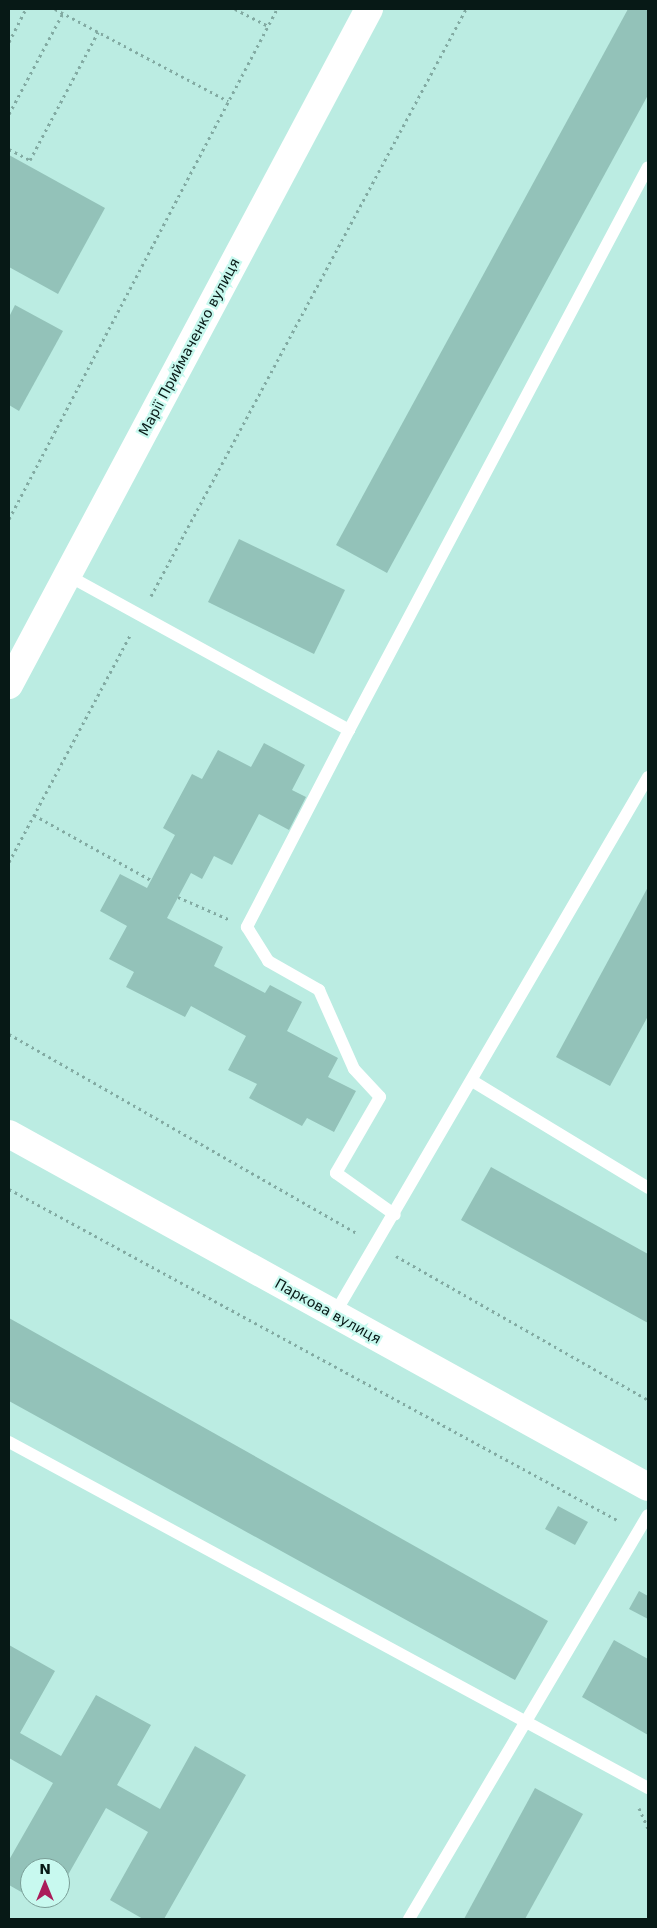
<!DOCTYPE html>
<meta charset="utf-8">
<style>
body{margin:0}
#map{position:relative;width:657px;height:1928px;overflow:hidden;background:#bbece2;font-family:"DejaVu Sans",sans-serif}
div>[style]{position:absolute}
.building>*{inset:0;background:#93c2b9}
.path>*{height:3px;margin-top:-1.5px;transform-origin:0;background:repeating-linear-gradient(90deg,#82aaa2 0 2.5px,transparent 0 6.5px)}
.service>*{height:12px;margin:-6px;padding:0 6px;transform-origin:6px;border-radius:6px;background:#fff}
.tertiary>*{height:28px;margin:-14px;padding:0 14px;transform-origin:14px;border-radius:14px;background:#fff}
span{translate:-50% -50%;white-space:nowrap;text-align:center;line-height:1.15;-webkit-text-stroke:4.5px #c8f9ef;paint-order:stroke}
.street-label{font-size:14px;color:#071916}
.frame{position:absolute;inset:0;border:10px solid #071916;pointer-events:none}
.north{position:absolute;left:20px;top:1858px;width:50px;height:50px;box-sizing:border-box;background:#c8f9ef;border:1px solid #7b9f98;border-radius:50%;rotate:0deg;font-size:14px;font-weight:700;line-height:20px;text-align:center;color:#071916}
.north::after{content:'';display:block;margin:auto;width:18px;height:22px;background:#aa1c5a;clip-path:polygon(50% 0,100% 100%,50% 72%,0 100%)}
</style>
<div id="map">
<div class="building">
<i style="clip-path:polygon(628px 9px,648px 9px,648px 95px,387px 573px,336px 545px)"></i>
<i style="clip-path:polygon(9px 155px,105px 208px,58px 294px,9px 267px)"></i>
<i style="clip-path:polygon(15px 305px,63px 331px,19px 411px,9px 405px,9px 317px)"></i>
<i style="clip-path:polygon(239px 539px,345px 590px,314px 654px,208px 602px)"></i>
<i style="clip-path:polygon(264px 743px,305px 765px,292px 790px,306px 797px,289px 830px,259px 814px,232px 865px,214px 856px,202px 879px,191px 873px,167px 918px,223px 947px,214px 966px,265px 993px,270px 985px,302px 1002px,287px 1031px,338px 1058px,328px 1077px,356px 1091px,334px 1132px,307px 1118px,302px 1126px,249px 1098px,257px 1084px,228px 1070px,246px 1036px,191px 1006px,185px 1017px,126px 987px,134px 972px,109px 959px,127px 926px,100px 911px,120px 874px,147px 888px,175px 835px,163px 828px,192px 774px,202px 779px,218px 750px,251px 767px)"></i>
<i style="clip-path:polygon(648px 887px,648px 1016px,610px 1086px,556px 1057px)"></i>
<i style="clip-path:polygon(491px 1167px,648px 1254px,648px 1323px,461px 1220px)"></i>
<i style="clip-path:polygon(9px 1318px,548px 1621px,515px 1680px,9px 1401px)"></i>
<i style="clip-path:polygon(558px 1506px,588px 1522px,575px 1545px,545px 1529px)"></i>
<i style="clip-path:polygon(639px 1591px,648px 1596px,648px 1619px,629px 1609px)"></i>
<i style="clip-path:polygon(614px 1640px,648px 1659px,648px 1735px,582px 1697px)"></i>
<i style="clip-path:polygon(9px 1645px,55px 1671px,20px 1733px,61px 1756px,96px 1695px,151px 1725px,117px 1785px,160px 1809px,195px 1746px,246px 1775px,164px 1919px,143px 1919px,110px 1900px,148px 1832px,106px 1808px,60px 1889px,60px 1868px,30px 1868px,30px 1897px,9px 1885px,9px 1860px,53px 1783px,9px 1758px)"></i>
<i style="clip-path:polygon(535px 1788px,583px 1814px,525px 1919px,464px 1919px)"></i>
<i style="clip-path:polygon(32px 1898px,55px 1898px,49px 1908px)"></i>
</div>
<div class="path">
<i style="left:55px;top:9px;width:196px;rotate:28deg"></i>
<i style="left:235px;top:9px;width:37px;rotate:27deg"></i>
<i style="left:9px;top:42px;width:37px;rotate:-63deg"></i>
<i style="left:9px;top:114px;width:115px;rotate:-61.9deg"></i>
<i style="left:9px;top:149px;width:24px;rotate:28deg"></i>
<i style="left:30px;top:160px;width:145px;rotate:-62deg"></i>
<i style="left:9px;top:519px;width:576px;rotate:-62.28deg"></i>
<i style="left:151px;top:596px;width:666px;rotate:-61.78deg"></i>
<i style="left:34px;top:815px;width:134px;rotate:29.1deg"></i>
<i style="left:9px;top:862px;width:257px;rotate:-61.9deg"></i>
<i style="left:178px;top:897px;width:55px;rotate:23.7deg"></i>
<i style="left:9px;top:1034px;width:400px;rotate:29.8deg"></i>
<i style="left:9px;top:1189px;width:694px;rotate:28.56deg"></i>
<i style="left:396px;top:1256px;width:290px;rotate:29.7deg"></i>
<i style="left:639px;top:1808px;width:22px;rotate:66deg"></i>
</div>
<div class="service">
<i style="left:67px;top:575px;width:322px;rotate:28.8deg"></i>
<i style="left:349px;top:730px;width:222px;rotate:117.4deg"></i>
<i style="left:247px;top:927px;width:40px;rotate:58deg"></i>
<i style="left:268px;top:961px;width:59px;rotate:29.6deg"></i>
<i style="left:319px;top:990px;width:86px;rotate:66.1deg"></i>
<i style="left:354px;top:1069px;width:38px;rotate:47deg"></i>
<i style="left:380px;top:1097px;width:88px;rotate:120.1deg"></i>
<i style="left:336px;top:1173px;width:72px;rotate:35.4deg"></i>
<i style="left:349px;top:730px;width:637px;rotate:-62.03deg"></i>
<i style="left:474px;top:1082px;width:204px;rotate:31.3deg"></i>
<i style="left:334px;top:1315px;width:623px;rotate:-59.73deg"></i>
<i style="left:9px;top:1442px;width:727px;rotate:28.43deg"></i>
<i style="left:409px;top:1919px;width:469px;rotate:-59.4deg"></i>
</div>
<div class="tertiary">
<i style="left:9px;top:685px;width:766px;rotate:-61.96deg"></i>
<i style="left:9px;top:1134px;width:730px;rotate:28.92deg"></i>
</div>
<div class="street-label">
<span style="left:189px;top:347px;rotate:-62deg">Марії Приймаченко вулиця</span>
<span style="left:328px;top:1311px;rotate:29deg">Паркова вулиця</span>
</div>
<div class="frame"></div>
<div class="north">N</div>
</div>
